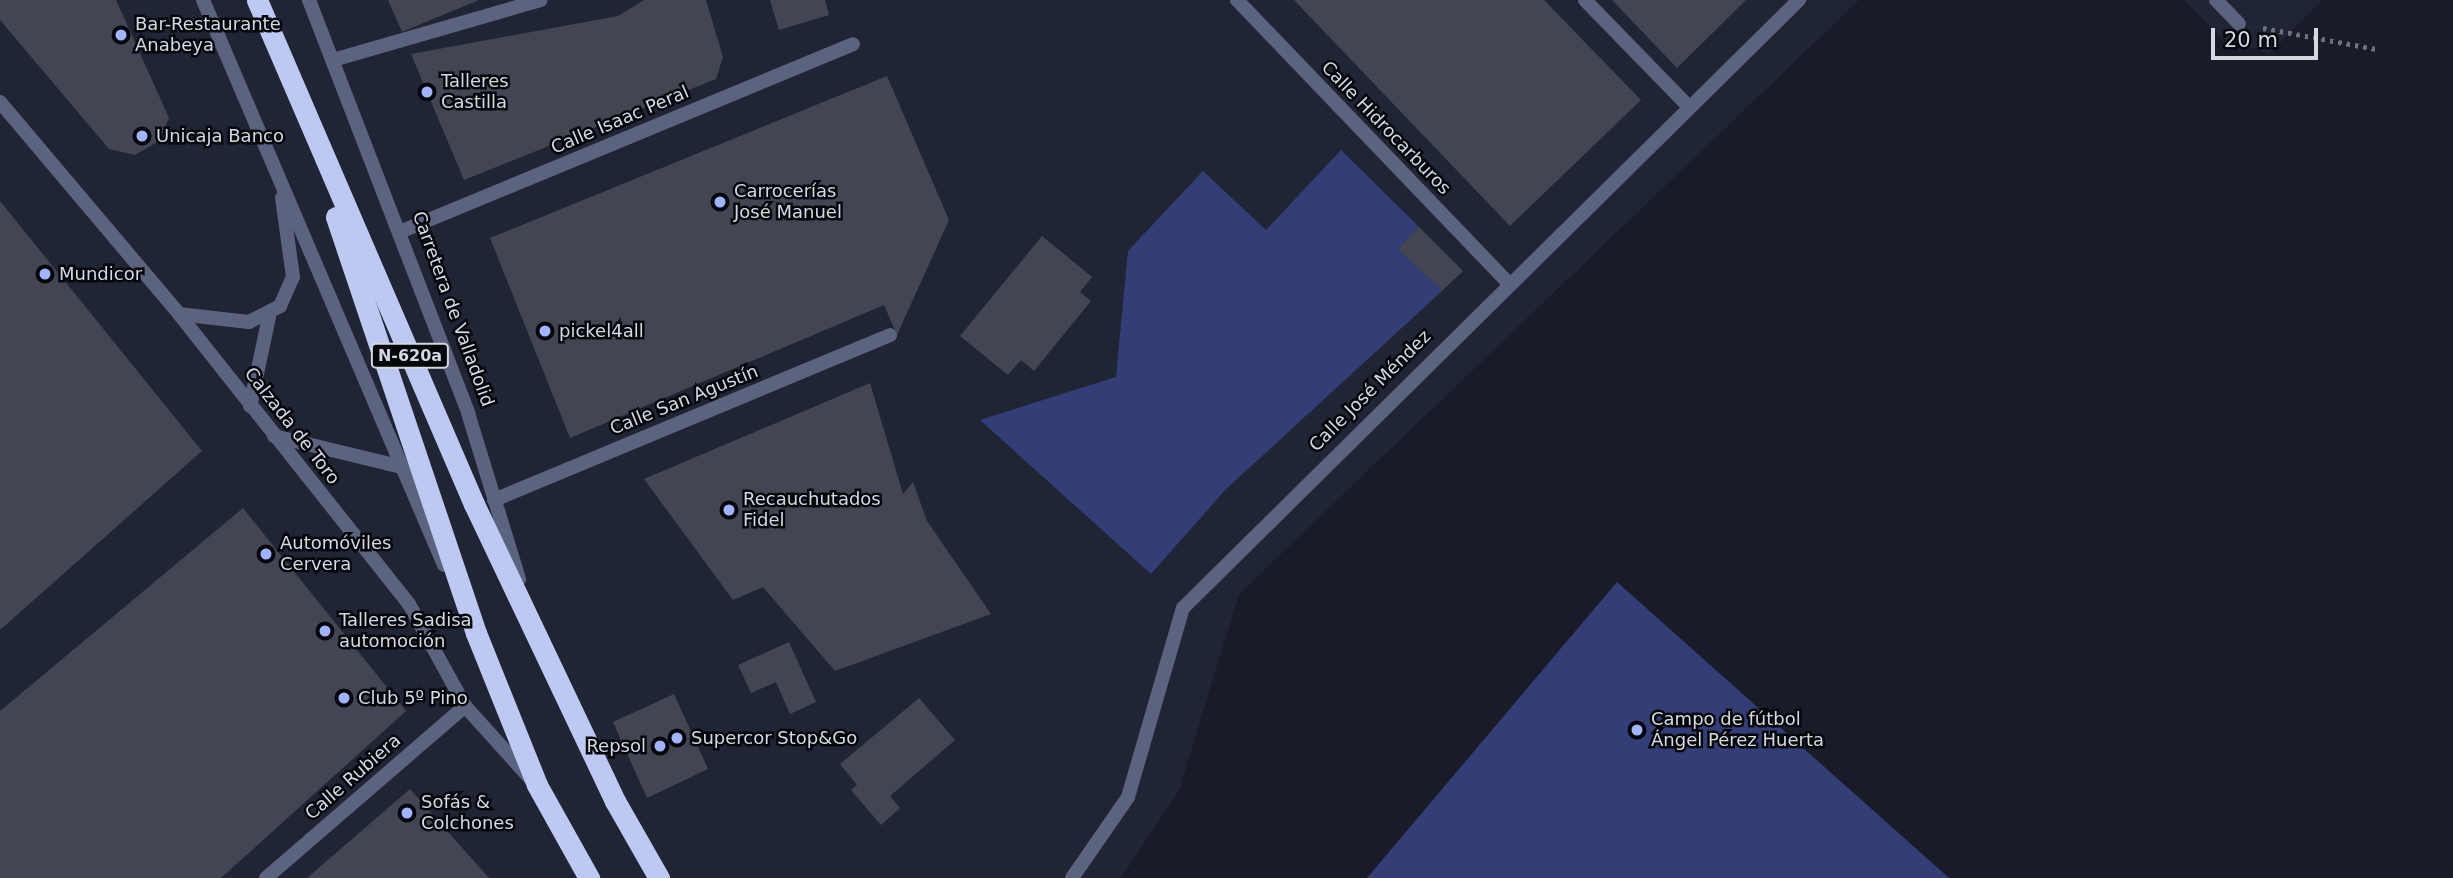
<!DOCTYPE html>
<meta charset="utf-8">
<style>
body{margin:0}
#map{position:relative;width:2453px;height:878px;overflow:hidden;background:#191c28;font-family:"DejaVu Sans",sans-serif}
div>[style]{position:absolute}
.built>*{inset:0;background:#202535}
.green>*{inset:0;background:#343e76}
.building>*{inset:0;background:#424653}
.path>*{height:4.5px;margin-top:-2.25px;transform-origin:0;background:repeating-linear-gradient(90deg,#6e717b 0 3.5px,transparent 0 8.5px)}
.lane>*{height:14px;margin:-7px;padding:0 7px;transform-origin:7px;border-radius:7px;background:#5c637f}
.street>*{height:14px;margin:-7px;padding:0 7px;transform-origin:7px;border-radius:7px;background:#5c637f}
.highway>*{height:21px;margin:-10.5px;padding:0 10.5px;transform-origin:10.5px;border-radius:10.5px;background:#bec9f3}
.dots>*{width:19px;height:19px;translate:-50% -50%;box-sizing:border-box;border:4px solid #06070c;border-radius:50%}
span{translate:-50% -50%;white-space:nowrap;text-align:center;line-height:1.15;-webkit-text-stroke:5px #06070c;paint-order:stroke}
.shield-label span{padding:2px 5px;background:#06070c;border:2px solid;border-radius:5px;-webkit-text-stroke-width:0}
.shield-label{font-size:16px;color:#d6d8e0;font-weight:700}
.poi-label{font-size:18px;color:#d6d8e0}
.left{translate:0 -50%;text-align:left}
.right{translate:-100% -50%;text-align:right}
.street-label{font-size:18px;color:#d6d8e0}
.scale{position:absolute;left:2211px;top:28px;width:107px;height:32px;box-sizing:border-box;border:4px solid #d6d8e0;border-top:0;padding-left:9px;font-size:21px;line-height:24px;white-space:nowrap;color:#d6d8e0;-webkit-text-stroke:5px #06070c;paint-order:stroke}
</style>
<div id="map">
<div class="built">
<i style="clip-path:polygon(0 0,1859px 0,1239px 594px,1179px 790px,1121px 878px,0 878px)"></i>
<i style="clip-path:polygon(2184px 0,2322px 0,2269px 54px,2222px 38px)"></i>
</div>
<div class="green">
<i style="clip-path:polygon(1341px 150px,1419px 227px,1398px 249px,1442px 291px,1225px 490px,1151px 574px,980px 420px,1116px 377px,1128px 251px,1203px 171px,1266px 230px)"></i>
<i style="clip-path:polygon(1617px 582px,1949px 878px,1367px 878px)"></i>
</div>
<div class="building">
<i style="clip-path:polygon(0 0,116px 0,169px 118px,159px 141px,135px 155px,109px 149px,0 20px)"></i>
<i style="clip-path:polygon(388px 0,479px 0,402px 32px)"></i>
<i style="clip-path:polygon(644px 0,706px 0,723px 57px,716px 79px,464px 180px,411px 54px,618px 16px)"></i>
<i style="clip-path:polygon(770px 0,825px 0,829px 15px,779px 30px)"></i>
<i style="clip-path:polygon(1294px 0,1544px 0,1641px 100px,1510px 226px)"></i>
<i style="clip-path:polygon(1612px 0,1746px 0,1677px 68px)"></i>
<i style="clip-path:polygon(887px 76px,949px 220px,897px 335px,884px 305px,570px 438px,490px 238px)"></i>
<i style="clip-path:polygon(0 201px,202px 451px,0 630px)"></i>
<i style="clip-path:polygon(1419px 227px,1463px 271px,1442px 291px,1398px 249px)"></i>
<i style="clip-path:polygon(1042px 236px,1092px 277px,1080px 292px,1091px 301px,1034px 371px,1021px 360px,1008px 375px,960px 336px)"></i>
<i style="clip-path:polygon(870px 383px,903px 494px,913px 482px,927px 521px,991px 614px,835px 671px,763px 587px,733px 600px,644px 479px)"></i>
<i style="clip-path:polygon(243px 508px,406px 711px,221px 878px,0 878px,0 711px)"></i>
<i style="clip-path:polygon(789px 642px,816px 702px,790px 714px,776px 682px,751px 693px,738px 665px)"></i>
<i style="clip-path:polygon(674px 694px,708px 769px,647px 798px,613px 722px)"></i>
<i style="clip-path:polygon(919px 698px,955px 740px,890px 796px,900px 808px,881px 825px,851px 790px,857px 785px,840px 764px)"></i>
<i style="clip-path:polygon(410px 789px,489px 878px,307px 878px)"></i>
</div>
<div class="path">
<i style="left:2263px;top:28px;width:115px;rotate:10.5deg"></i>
</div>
<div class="lane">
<i style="left:203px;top:0;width:614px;rotate:66.9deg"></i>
<i style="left:309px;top:0;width:443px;rotate:68.9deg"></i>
<i style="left:468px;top:413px;width:174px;rotate:72.9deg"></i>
<i style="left:333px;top:60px;width:216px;rotate:-16.1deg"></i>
<i style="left:179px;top:314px;width:70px;rotate:6.5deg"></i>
<i style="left:249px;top:322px;width:35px;rotate:-27deg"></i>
<i style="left:280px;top:306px;width:32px;rotate:-66deg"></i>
<i style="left:293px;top:277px;width:80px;rotate:-97.9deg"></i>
<i style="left:250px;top:406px;width:91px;rotate:-77.9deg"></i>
<i style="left:274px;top:436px;width:128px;rotate:13.6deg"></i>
</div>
<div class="street">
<i style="left:1237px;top:0;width:390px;rotate:46.2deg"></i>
<i style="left:1585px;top:0;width:148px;rotate:45.8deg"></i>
<i style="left:2216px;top:0;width:33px;rotate:46deg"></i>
<i style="left:0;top:102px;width:277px;rotate:49.8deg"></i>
<i style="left:179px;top:314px;width:370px;rotate:51.6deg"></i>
<i style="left:409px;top:604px;width:116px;rotate:61.2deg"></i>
<i style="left:465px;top:706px;width:96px;rotate:48deg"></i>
<i style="left:402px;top:231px;width:488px;rotate:-22.5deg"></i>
<i style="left:494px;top:500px;width:429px;rotate:-22.6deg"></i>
<i style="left:266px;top:878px;width:263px;rotate:-40.8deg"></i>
<i style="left:1072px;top:878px;width:98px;rotate:-55.3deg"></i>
<i style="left:1128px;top:797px;width:197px;rotate:-73.8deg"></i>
<i style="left:1183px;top:608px;width:866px;rotate:-44.63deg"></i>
</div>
<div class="highway">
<i style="left:257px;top:0;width:549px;rotate:66.71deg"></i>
<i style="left:474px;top:504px;width:329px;rotate:64.6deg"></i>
<i style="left:615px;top:801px;width:89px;rotate:60.3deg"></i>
<i style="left:336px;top:217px;width:439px;rotate:71.4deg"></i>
<i style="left:476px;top:633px;width:164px;rotate:68.1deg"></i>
<i style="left:537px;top:785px;width:107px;rotate:60.8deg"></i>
</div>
<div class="dots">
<i style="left:121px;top:35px;background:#a1b3fd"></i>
<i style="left:427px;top:92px;background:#a1b3fd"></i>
<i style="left:142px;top:136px;background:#a1b3fd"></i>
<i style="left:720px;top:202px;background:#a1b3fd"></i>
<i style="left:45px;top:274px;background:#a1b3fd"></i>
<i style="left:545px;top:331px;background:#a1b3fd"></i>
<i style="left:729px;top:510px;background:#a1b3fd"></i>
<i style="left:266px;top:554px;background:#a1b3fd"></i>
<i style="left:325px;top:631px;background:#a1b3fd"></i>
<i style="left:344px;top:698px;background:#a1b3fd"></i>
<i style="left:1637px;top:730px;background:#a1b3fd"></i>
<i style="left:677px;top:738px;background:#a1b3fd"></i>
<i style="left:660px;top:746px;background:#a1b3fd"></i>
<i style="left:407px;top:813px;background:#a1b3fd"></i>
</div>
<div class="shield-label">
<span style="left:410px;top:356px">N-620a</span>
</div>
<div class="poi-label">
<span class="left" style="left:135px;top:35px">Bar-Restaurante<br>Anabeya</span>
<span class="left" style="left:441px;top:92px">Talleres<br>Castilla</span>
<span class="left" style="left:156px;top:136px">Unicaja Banco</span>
<span class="left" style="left:734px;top:202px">Carrocerías<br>José Manuel</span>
<span class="left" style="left:59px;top:274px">Mundicor</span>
<span class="left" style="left:559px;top:331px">pickel4all</span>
<span class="left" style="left:743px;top:510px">Recauchutados<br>Fidel</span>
<span class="left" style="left:280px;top:554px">Automóviles<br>Cervera</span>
<span class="left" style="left:339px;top:631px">Talleres Sadisa<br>automoción</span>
<span class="left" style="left:358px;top:698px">Club 5º Pino</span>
<span class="left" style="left:1651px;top:730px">Campo de fútbol<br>Ángel Pérez Huerta</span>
<span class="left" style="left:691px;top:738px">Supercor Stop&amp;Go</span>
<span class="right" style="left:646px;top:746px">Repsol</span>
<span class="left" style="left:421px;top:813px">Sofás &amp;<br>Colchones</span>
</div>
<div class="street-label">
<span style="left:620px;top:120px;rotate:-23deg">Calle Isaac Peral</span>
<span style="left:1386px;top:128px;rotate:46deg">Calle Hidrocarburos</span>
<span style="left:453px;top:309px;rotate:70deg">Carretera de Valladolid</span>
<span style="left:1370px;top:391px;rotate:-45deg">Calle José Méndez</span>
<span style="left:684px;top:400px;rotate:-22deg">Calle San Agustín</span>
<span style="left:292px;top:426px;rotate:52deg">Calzada de Toro</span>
<span style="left:353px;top:777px;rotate:-41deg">Calle Rubiera</span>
</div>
<div class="scale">20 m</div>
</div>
